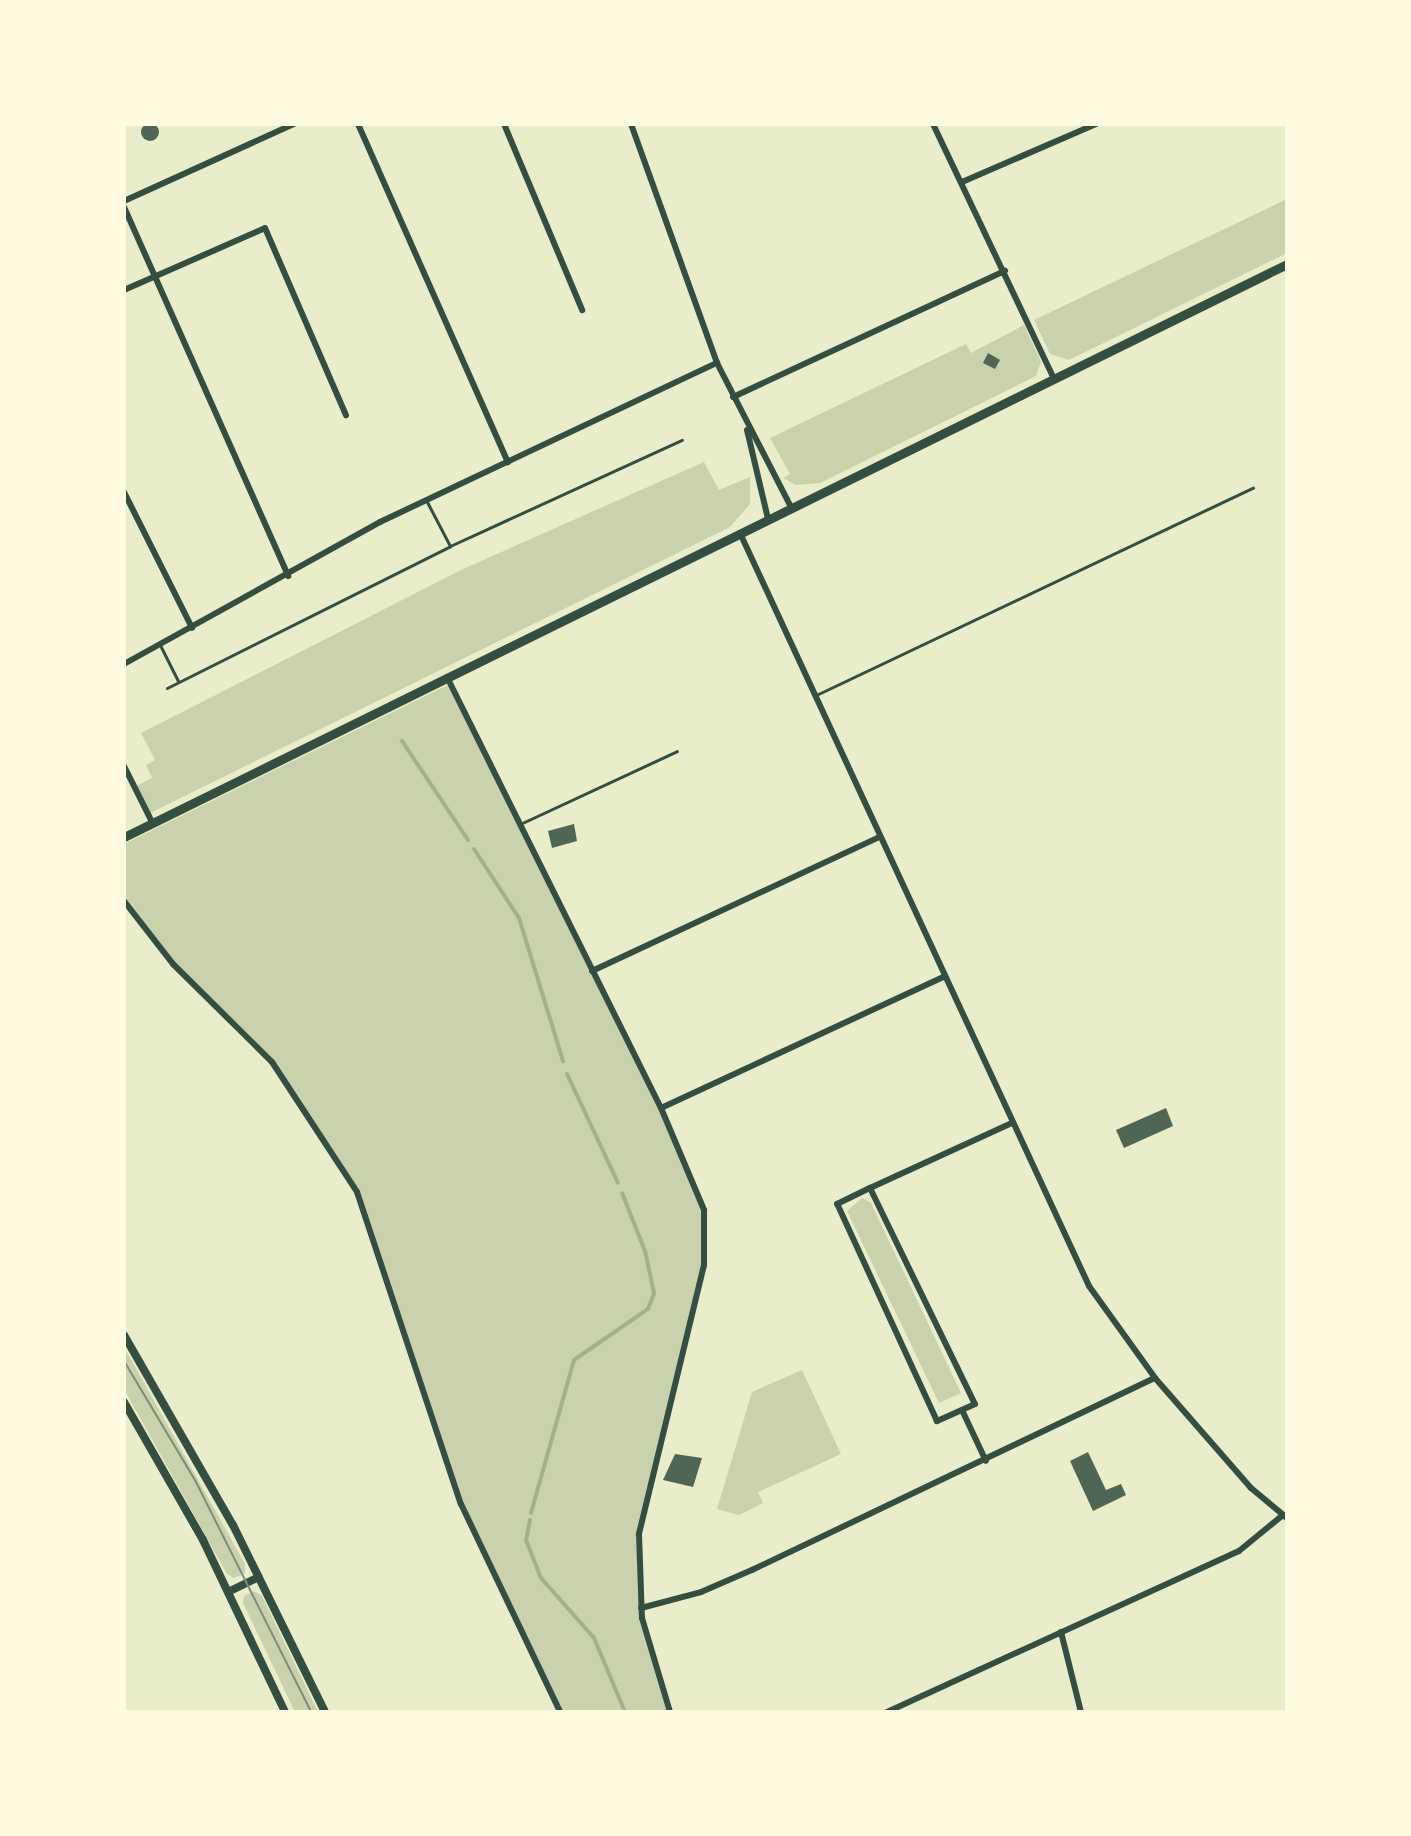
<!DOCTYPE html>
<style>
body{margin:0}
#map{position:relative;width:1411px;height:1836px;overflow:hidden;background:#e9edc9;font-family:Quicksand,sans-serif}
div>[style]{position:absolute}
.green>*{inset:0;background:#cad2ad}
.stream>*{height:4px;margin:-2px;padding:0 2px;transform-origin:2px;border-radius:2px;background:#a3b18a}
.building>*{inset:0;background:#4f6655}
.round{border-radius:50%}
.service>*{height:3px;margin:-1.5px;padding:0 1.5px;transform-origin:1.5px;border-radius:1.5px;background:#344e41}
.minor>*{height:6px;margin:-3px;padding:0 3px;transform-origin:3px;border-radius:3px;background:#344e41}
.tertiary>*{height:8px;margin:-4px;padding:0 4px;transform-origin:4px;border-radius:4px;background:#344e41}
.secondary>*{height:9px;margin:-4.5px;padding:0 4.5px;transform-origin:4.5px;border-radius:4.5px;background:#344e41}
.tram>*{height:2px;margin:-1px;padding:0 1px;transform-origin:1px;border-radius:1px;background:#7c8e77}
span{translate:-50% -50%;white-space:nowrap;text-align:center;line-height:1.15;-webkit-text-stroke:7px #fefae0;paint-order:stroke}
.frame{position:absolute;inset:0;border:126px solid #fefae0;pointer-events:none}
</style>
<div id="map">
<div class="green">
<i style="clip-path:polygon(1287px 199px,1287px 253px,1069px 360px,1050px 354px,1034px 320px)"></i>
<i style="clip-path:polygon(1024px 325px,1041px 362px,1036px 376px,820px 483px,796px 485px,783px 478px,790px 474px,770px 438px,966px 344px,971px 353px)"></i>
<i style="clip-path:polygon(704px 462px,719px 490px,750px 477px,750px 504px,730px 527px,148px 814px,134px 787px,152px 778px,146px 765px,155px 760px,141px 733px,461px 570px)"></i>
<i style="clip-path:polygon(450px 684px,701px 1197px,707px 1241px,639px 1534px,646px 1637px,670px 1712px,560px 1712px,467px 1518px,357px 1192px,272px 1062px,195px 987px,124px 901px,124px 844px)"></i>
<i style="clip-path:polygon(862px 1198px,871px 1203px,961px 1393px,939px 1403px,847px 1211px)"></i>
<i style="clip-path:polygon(124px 1347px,245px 1564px,245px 1573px,234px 1578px,227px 1574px,124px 1389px)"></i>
<i style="clip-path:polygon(802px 1370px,841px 1454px,758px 1492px,763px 1503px,739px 1515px,717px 1509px,752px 1392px)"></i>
<i style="clip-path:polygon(254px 1591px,262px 1596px,318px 1712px,295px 1712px,243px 1603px,244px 1596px)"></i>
</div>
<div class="stream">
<i style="left:402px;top:741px;width:119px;rotate:56.3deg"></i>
<i style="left:474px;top:849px;width:82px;rotate:56.9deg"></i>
<i style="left:519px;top:918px;width:150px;rotate:72.9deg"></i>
<i style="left:567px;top:1074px;width:120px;rotate:64.9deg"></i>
<i style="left:531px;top:1513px;width:159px;rotate:-74.3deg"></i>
<i style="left:574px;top:1360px;width:90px;rotate:-34.6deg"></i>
<i style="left:648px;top:1309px;width:17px;rotate:-69deg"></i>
<i style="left:654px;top:1293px;width:43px;rotate:-102.1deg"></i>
<i style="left:645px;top:1251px;width:62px;rotate:-111.6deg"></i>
<i style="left:530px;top:1520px;width:20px;rotate:101deg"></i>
<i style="left:526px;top:1540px;width:41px;rotate:68.5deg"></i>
<i style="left:541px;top:1578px;width:80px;rotate:48.5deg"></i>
<i style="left:594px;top:1638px;width:80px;rotate:67.3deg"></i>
</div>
<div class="building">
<i class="round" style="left:141px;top:123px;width:18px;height:18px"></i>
<i style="clip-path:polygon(988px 353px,1000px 360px,995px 369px,983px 363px)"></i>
<i style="clip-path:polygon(574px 824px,577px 841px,552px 848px,548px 831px)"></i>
<i style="clip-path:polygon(1166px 1108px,1173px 1126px,1124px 1148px,1116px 1130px)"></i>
<i style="clip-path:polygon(1088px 1452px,1106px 1490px,1121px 1484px,1126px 1495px,1093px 1511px,1070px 1461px)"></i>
<i style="clip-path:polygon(675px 1454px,702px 1458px,693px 1487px,663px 1480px)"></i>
</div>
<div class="service">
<i style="left:426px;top:500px;width:52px;rotate:62.4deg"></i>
<i style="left:160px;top:645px;width:40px;rotate:63.4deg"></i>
<i style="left:167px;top:688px;width:317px;rotate:-26.6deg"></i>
<i style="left:450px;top:546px;width:255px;rotate:-24.6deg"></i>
<i style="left:814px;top:696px;width:486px;rotate:-25.4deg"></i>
<i style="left:520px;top:824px;width:173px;rotate:-24.9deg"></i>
</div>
<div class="minor">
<i style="left:358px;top:124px;width:370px;rotate:66.1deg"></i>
<i style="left:504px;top:124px;width:202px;rotate:67.2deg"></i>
<i style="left:631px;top:124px;width:254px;rotate:70.2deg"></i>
<i style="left:717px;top:363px;width:162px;rotate:62.8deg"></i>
<i style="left:933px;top:124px;width:282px;rotate:64.6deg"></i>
<i style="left:962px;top:182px;width:146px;rotate:-23.4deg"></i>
<i style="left:124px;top:201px;width:187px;rotate:-24.4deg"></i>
<i style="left:124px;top:207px;width:404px;rotate:66deg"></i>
<i style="left:124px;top:290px;width:154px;rotate:-23.7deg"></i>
<i style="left:265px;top:228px;width:204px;rotate:66.6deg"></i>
<i style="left:733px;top:397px;width:300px;rotate:-24.9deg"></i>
<i style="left:747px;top:430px;width:91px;rotate:76.7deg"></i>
<i style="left:124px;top:492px;width:152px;rotate:63.4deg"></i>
<i style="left:740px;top:533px;width:830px;rotate:65.13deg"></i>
<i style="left:1089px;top:1286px;width:113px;rotate:54.3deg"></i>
<i style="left:1155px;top:1378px;width:146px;rotate:48.9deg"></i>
<i style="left:1251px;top:1488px;width:47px;rotate:39.8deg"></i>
<i style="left:124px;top:664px;width:293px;rotate:-29deg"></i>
<i style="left:380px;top:522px;width:373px;rotate:-25.3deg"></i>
<i style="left:447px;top:677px;width:481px;rotate:63.6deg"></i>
<i style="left:661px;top:1108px;width:111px;rotate:67.1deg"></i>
<i style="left:704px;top:1210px;width:55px;rotate:90deg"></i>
<i style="left:704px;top:1265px;width:277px;rotate:103.6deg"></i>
<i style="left:639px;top:1534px;width:84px;rotate:88deg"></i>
<i style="left:642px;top:1618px;width:98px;rotate:73.4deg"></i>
<i style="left:124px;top:766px;width:63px;rotate:63.4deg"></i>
<i style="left:124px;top:901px;width:80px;rotate:52.1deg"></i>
<i style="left:173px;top:964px;width:139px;rotate:44.7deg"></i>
<i style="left:272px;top:1062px;width:155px;rotate:56.8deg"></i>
<i style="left:357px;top:1192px;width:329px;rotate:71.6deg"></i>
<i style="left:461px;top:1504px;width:230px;rotate:64.5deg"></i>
<i style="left:592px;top:971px;width:318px;rotate:-25deg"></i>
<i style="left:661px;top:1108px;width:313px;rotate:-24.9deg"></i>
<i style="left:870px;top:1188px;width:240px;rotate:64.1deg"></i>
<i style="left:975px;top:1404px;width:42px;rotate:155.9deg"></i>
<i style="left:937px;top:1421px;width:239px;rotate:-114.7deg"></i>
<i style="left:837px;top:1204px;width:37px;rotate:-26deg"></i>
<i style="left:870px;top:1188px;width:156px;rotate:-24.6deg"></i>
<i style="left:962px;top:1410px;width:56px;rotate:64.8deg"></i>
<i style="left:641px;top:1608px;width:62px;rotate:-14.9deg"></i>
<i style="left:701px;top:1592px;width:56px;rotate:-23.3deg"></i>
<i style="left:752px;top:1570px;width:446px;rotate:-25.5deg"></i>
<i style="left:1061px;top:1632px;width:82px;rotate:76deg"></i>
<i style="left:887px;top:1712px;width:387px;rotate:-24.6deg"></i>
<i style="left:1239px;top:1551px;width:57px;rotate:-39.3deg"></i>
</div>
<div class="tertiary">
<i style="left:124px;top:1335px;width:219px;rotate:60.2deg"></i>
<i style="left:233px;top:1525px;width:208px;rotate:63.8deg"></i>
<i style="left:124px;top:1402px;width:159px;rotate:60.2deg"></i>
<i style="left:203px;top:1540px;width:191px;rotate:64.5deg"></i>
<i style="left:228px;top:1592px;width:34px;rotate:-26deg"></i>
</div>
<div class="secondary">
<i style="left:124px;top:837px;width:1296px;rotate:-26.23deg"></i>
</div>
<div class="tram">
<i style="left:124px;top:1361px;width:141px;rotate:59.2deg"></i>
<i style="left:196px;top:1482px;width:257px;rotate:63.4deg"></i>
</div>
<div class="frame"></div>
</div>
